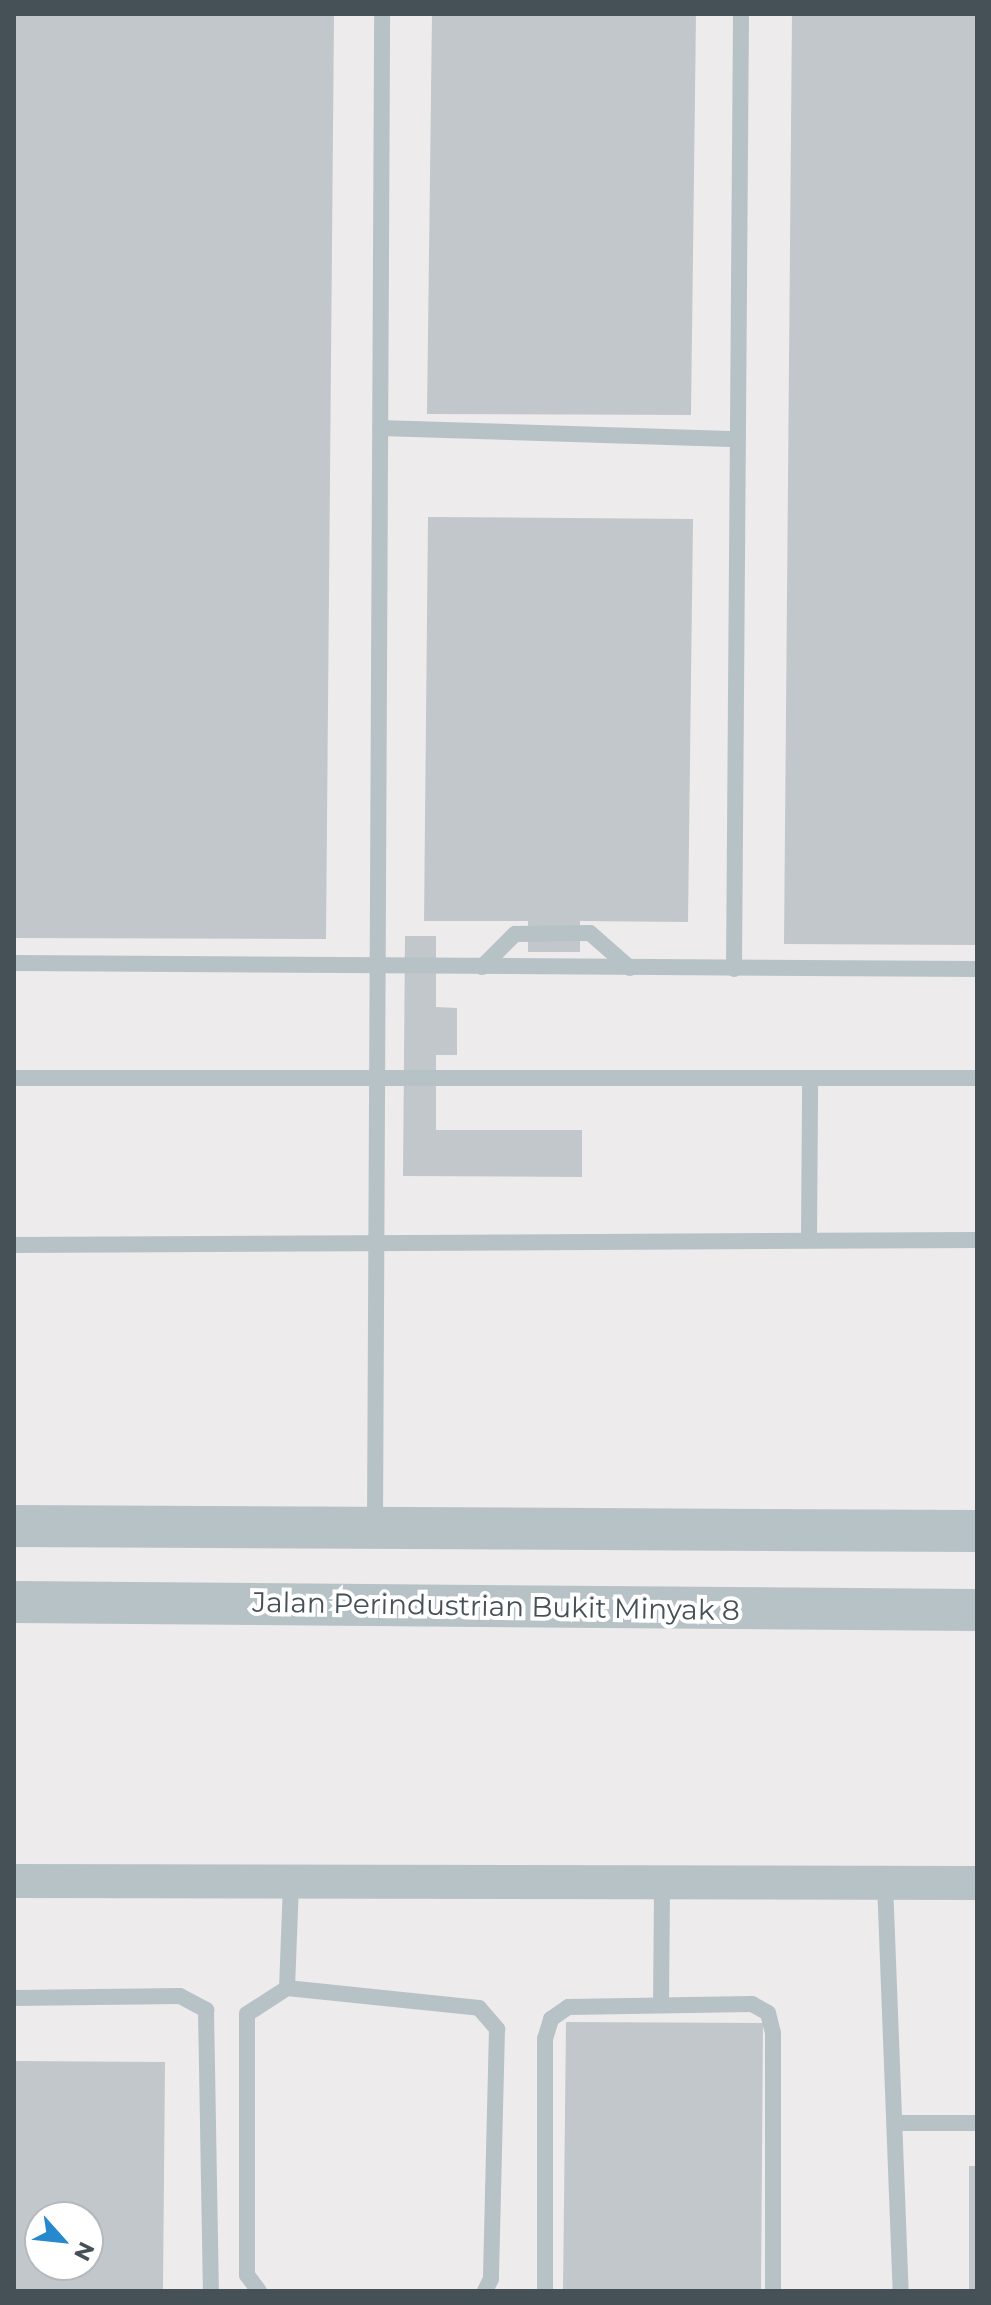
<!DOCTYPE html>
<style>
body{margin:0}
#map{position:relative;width:991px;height:2305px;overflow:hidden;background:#eeebec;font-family:Montserrat,sans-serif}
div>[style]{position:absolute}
.building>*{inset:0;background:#c2c7cb}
.service>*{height:16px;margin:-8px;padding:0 8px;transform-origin:8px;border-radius:8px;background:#b7c2c7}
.minor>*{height:34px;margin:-17px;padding:0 17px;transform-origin:17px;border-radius:17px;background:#b7c2c7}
.tertiary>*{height:42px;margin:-21px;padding:0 21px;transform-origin:21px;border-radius:21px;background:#b7c2c7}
span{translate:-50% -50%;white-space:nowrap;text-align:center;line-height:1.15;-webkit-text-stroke:8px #fff;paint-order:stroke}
.street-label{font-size:28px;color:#455157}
.frame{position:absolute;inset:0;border:16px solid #455157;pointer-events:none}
.north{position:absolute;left:24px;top:2201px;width:80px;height:80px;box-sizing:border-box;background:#fff;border:2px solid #b5b9bc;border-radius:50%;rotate:117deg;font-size:22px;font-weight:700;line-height:32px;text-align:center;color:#455157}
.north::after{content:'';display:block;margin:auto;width:28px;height:36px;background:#2688cd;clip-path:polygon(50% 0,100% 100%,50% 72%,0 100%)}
</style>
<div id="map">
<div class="building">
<i style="clip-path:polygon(14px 14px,334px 14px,326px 939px,14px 938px)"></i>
<i style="clip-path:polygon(432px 14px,696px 14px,691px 415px,427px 414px)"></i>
<i style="clip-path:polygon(792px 14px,977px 14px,977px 945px,784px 944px)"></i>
<i style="clip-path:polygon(428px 517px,693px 519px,688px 922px,580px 921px,580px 952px,528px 952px,528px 921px,424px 921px)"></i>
<i style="clip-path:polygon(405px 936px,436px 936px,436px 1007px,457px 1008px,457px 1055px,436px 1055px,436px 1130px,582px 1130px,582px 1177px,403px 1176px)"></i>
<i style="clip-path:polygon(566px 2022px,763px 2023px,761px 2291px,563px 2291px)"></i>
<i style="clip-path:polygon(evenodd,14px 2061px,165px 2062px,163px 2291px,14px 2291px,14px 2061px,40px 2217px,88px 2217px,88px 2265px,40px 2265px,40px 2217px)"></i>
<i style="clip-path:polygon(969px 2166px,977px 2166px,977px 2291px,969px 2291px)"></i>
</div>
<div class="service">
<i style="left:380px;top:428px;width:358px;rotate:1.8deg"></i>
<i style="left:14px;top:963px;width:963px;rotate:0.36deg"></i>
<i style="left:482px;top:967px;width:47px;rotate:-45deg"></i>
<i style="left:515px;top:934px;width:75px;rotate:-0.8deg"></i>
<i style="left:590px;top:933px;width:53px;rotate:41.2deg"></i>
<i style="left:734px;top:969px;width:955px;rotate:-89.58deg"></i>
<i style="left:14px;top:1078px;width:963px"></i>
<i style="left:809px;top:1240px;width:162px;rotate:-89.6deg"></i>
<i style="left:14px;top:1245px;width:963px;rotate:-0.3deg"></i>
<i style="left:375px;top:1527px;width:1513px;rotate:-89.73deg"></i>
<i style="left:885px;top:1883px;width:408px;rotate:87.8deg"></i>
<i style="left:287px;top:1988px;width:105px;rotate:-87.8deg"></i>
<i style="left:14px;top:1998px;width:166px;rotate:-0.7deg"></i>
<i style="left:180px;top:1996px;width:30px;rotate:28deg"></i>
<i style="left:206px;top:2010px;width:281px;rotate:89deg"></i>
<i style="left:661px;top:2005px;width:123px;rotate:-89.5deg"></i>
<i style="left:897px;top:2123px;width:80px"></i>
<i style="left:259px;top:2291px;width:20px;rotate:-127deg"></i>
<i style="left:247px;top:2275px;width:261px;rotate:-90deg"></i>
<i style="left:247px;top:2014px;width:48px;rotate:-33deg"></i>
<i style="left:287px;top:1988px;width:193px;rotate:5.9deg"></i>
<i style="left:479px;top:2008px;width:28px;rotate:49deg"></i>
<i style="left:497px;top:2029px;width:250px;rotate:91.4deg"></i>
<i style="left:491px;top:2279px;width:13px;rotate:117deg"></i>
<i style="left:545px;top:2291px;width:252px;rotate:-90deg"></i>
<i style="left:545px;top:2039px;width:21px;rotate:-73deg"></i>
<i style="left:551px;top:2019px;width:21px;rotate:-35deg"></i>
<i style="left:568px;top:2007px;width:184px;rotate:-0.9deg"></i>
<i style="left:752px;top:2004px;width:18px;rotate:29deg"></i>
<i style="left:768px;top:2013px;width:21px;rotate:76deg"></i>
<i style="left:773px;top:2033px;width:258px;rotate:90deg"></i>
</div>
<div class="minor">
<i style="left:14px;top:1881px;width:963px;rotate:0.12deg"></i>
</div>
<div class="tertiary">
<i style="left:14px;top:1526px;width:963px;rotate:0.3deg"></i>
<i style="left:14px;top:1602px;width:963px;rotate:0.48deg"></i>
</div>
<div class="street-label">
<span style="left:496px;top:1606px;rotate:1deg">Jalan Perindustrian Bukit Minyak 8</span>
</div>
<div class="frame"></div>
<div class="north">N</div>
</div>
